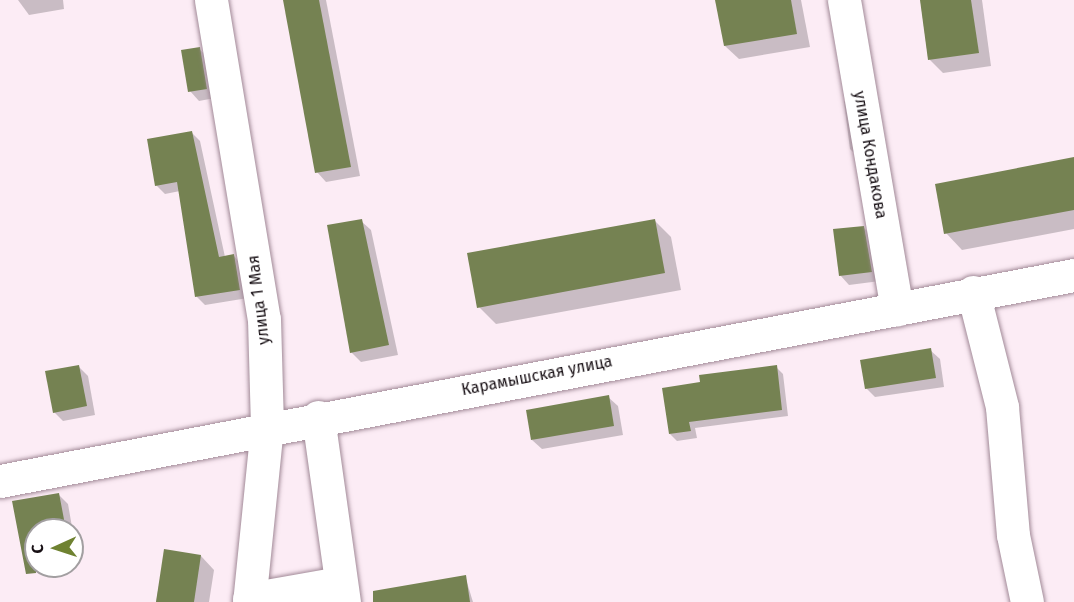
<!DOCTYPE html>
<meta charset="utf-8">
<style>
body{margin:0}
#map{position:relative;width:1074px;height:602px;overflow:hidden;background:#fcecf5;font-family:"Fira Sans",sans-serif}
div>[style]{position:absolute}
.shadow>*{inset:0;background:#0003}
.building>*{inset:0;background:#758252}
.roads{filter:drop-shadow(0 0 2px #a28a98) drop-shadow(0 0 2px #a28a98)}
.minor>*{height:33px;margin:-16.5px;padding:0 16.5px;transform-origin:16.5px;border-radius:16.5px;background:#fff}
span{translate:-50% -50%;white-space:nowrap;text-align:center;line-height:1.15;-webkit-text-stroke:5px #fff;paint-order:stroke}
.street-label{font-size:16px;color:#170f14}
.north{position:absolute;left:24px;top:518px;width:60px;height:60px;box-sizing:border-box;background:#fff;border:2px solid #a29fa1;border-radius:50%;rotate:267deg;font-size:16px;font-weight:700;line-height:24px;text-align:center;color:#170f14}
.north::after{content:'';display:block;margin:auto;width:21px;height:27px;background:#6f8231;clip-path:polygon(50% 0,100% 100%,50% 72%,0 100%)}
</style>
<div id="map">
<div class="shadow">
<i style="clip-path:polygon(18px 0,63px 0,64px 9px,29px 15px)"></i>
<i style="clip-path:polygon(288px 0,326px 0,360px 176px,326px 182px,317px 172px)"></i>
<i style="clip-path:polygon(717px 0,801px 0,810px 47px,739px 59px,725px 46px)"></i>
<i style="clip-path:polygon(922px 0,982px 0,991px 66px,943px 73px,930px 60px)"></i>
<i style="clip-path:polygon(199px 49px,209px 58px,215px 98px,199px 101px,190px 91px)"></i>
<i style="clip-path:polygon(844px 101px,850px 107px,859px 158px,850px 149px)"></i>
<i style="clip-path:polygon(192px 133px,200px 141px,225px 257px,234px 256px,242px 265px,248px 298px,205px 305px,197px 297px,180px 191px,165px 194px,156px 185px)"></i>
<i style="clip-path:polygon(1074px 159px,1074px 229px,962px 250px,946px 233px)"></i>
<i style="clip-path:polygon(654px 220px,671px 237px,681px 290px,496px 324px,479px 307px)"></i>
<i style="clip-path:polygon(361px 221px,371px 230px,398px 355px,361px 362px,351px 352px)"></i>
<i style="clip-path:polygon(863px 227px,873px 237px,880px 281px,849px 285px,840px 275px)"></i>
<i style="clip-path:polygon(930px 350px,940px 359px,944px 387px,875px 397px,866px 388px)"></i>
<i style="clip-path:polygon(78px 366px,88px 376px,95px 415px,63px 421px,54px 412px)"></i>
<i style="clip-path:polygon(776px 367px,783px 374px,788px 416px,695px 428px,697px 438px,677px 441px,670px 434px,701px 383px)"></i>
<i style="clip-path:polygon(608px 397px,618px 406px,623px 435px,542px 449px,532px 440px)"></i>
<i style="clip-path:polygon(58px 494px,68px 504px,75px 544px,72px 530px,36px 530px,36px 551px,21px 543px)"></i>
<i style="clip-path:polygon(165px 551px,201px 556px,214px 570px,209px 602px,156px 602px)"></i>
<i style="clip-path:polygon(465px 576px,473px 602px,407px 602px)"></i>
</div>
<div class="building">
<i style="clip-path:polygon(283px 0,319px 0,351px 167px,315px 173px)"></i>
<i style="clip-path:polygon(715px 0,791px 0,797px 34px,724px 46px)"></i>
<i style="clip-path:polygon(920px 0,971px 0,979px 53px,928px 60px)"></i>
<i style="clip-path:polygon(200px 47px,207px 89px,188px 92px,181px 50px)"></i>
<i style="clip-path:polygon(192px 131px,219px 257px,234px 254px,240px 290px,195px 297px,177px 182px,155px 186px,147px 139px)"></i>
<i style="clip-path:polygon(1074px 157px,1074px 210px,944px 234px,935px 184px)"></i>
<i style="clip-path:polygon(362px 219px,389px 345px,350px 353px,327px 225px)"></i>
<i style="clip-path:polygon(655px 219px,665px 273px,477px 308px,467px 253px)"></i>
<i style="clip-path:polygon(864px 226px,872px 272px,839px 276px,833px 229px)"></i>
<i style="clip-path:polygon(931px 348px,936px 378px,865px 389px,860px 360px)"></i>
<i style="clip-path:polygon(79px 365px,87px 406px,53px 413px,45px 371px)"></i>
<i style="clip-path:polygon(777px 365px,782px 410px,689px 422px,691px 431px,669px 434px,662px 388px,700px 382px,699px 375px)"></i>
<i style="clip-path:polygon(609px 395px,614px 426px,531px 440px,526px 410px)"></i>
<i style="clip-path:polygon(59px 493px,66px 530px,36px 530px,36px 573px,26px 574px,12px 501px)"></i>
<i style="clip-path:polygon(164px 549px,201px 555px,194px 602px,156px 602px)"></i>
<i style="clip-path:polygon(466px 575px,470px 602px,373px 602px,373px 591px)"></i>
</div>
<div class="roads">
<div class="minor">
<i style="left:211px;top:0;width:323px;rotate:80.6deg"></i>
<i style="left:264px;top:319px;width:107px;rotate:88.4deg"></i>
<i style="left:267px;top:426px;width:177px;rotate:95.8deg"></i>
<i style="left:844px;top:0;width:314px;rotate:80.3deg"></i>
<i style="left:973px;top:292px;width:119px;rotate:75.8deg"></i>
<i style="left:1002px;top:407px;width:128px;rotate:85.1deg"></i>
<i style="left:1013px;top:535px;width:68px;rotate:78.2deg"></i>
<i style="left:318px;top:417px;width:187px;rotate:82deg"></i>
<i style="left:0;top:481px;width:1094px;rotate:-10.86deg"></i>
<i style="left:249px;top:599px;width:92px;rotate:-10deg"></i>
</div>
</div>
<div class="street-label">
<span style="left:870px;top:155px;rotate:80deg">улица Кондакова</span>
<span style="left:259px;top:300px;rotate:-97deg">улица 1 Мая</span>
<span style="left:537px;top:376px;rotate:-11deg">Карамышская улица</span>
</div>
<div class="north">С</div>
</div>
